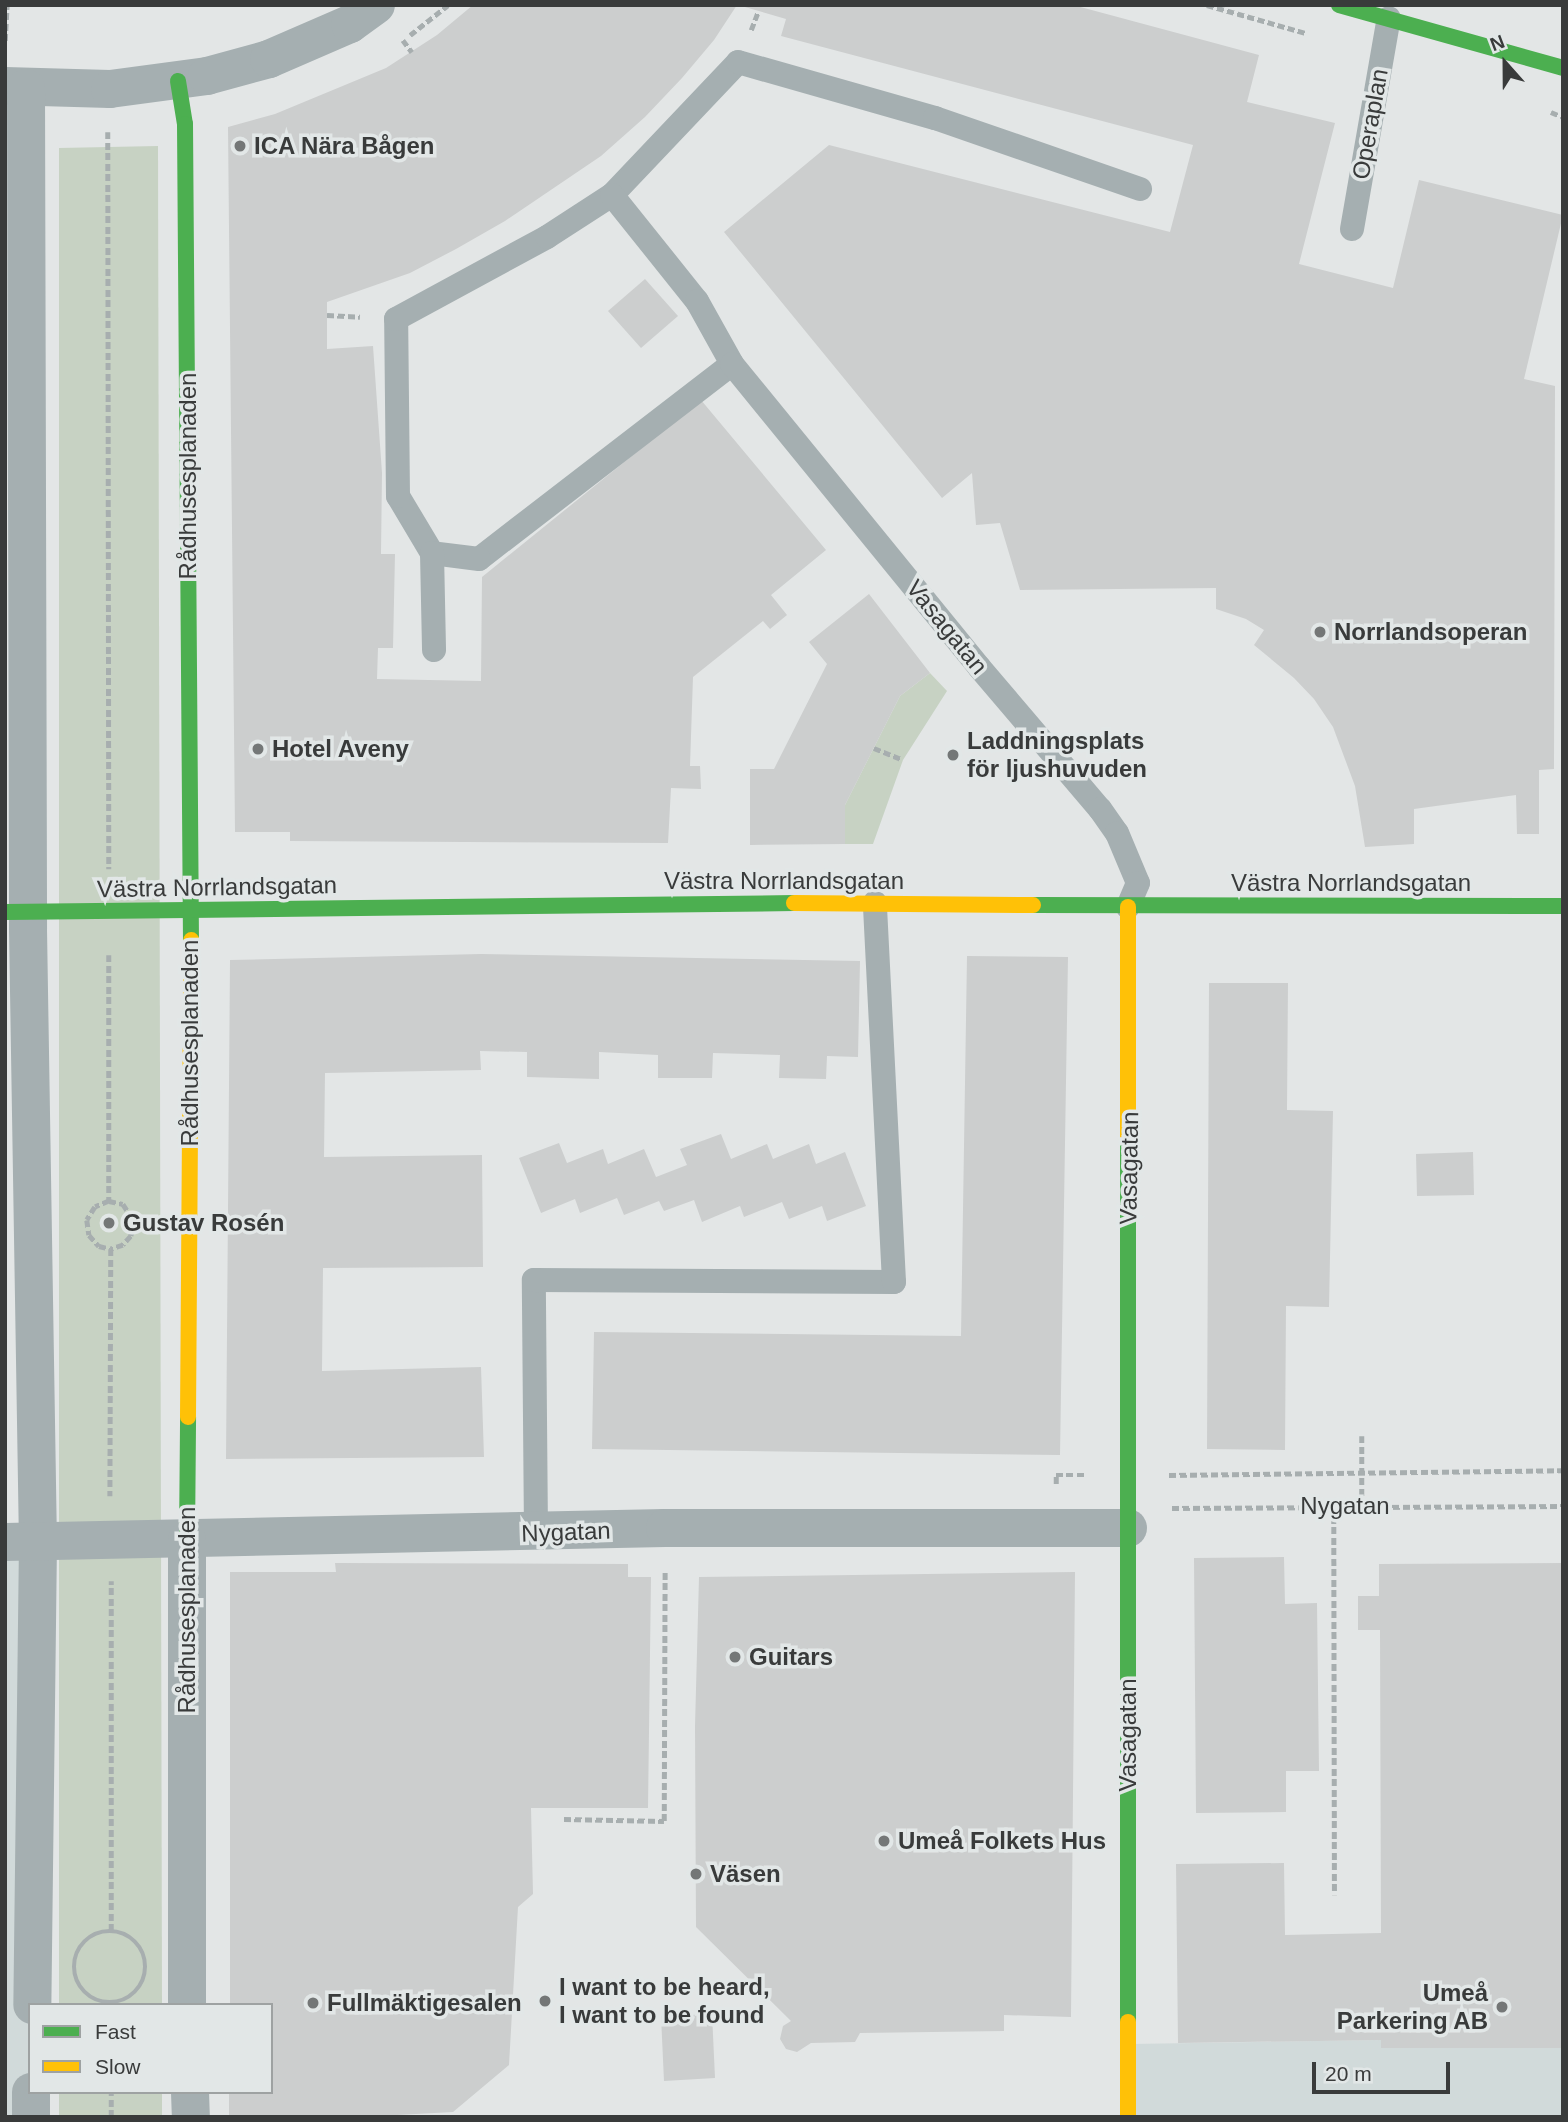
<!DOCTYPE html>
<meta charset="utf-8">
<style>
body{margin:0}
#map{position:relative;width:1568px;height:2122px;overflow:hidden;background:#e3e6e6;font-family:Helvetica,sans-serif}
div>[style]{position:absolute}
.built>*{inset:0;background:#d1dada}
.green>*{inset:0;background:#c7d2c3}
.building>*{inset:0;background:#cccece}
.path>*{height:4.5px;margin-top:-2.25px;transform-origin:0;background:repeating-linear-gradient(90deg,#a7aeaf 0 7px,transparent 0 10.5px)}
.path>.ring{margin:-2.25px;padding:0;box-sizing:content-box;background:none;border:4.5px solid #a7aeaf;border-radius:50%}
.lane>*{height:24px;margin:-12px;padding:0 12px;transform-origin:12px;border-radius:12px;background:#a5afb1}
.street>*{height:38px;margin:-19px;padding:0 19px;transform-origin:19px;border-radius:19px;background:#a5afb1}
.fast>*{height:16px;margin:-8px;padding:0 8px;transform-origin:8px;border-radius:8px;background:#4caf50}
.slow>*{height:16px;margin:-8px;padding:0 8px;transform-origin:8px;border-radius:8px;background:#ffc107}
.dots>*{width:19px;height:19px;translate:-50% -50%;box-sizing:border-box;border:4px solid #e2e7e7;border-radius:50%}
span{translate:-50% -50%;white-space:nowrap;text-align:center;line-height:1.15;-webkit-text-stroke:7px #e2e7e7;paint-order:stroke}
.street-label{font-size:24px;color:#393b3b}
.poi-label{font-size:24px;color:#393b3b;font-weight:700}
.left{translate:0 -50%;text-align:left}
.right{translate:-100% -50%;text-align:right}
.frame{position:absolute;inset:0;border:7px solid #393b3b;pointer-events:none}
.legend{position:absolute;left:28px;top:2003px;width:245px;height:91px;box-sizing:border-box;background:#e2e7e7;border:2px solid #9ea2a2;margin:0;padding:9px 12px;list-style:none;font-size:21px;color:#393b3b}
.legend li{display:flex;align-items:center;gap:14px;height:35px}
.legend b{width:35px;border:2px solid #9ea2a2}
.north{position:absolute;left:1470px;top:28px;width:70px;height:70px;-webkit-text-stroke:5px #e2e7e7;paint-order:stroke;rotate:339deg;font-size:19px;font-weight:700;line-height:28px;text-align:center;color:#393b3b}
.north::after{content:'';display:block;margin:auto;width:24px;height:32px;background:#393b3b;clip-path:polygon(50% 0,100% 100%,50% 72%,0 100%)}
.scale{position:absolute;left:1312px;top:2062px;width:138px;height:32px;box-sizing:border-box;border:4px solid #393b3b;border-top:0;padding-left:9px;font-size:21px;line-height:24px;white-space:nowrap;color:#393b3b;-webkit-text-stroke:5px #e2e7e7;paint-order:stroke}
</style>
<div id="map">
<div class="built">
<i style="clip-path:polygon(5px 1542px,38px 1542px,30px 2005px,31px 2117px,5px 2117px)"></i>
<i style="clip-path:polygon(1381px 2040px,1381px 2048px,1563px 2048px,1563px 2117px,1128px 2117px,1130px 2044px)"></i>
</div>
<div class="green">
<i style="clip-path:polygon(158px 146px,162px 2005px,59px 2005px,59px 148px)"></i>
<i style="clip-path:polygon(930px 673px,947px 691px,903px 760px,873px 844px,845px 844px,845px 805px,900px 696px)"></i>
<i style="clip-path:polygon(59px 2092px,162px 2092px,162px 2117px,59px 2117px)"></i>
</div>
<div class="building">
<i style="clip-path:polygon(473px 5px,737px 5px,714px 40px,682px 78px,645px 117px,601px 156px,505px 221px,456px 249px,410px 273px,327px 302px,327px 349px,373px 346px,382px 473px,381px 554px,395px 554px,393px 648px,378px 648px,377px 679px,481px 681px,482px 577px,701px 400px,826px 550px,771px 595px,787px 615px,770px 629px,763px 621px,693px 677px,690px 766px,700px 766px,701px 789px,671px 788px,668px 843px,290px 841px,290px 832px,235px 832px,228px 127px,275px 114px,386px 68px,437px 35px)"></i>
<i style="clip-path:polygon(738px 5px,1073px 5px,1259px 55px,1247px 102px,1335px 123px,1299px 264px,1393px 288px,1419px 180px,1563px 215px,1524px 379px,1555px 386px,1554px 769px,1539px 770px,1539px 834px,1517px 834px,1516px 795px,1414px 809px,1414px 844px,1365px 847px,1355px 786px,1333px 727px,1314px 699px,1294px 678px,1254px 645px,1264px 630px,1246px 619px,1216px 609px,1216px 588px,1020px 590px,1000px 523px,976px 525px,972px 473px,942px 498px,724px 232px,829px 145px,1170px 232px,1193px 145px,781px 36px,786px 19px)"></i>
<i style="clip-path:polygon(645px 279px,678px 316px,641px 348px,608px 311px)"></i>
<i style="clip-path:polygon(869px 594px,930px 673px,900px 696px,845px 805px,845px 844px,750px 845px,750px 769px,774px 769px,827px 664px,809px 642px)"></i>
<i style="clip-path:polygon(481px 954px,860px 961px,858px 1057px,827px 1056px,826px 1079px,779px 1078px,780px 1055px,713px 1053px,712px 1078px,658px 1078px,658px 1055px,599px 1052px,599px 1079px,527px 1077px,527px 1052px,480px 1051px,481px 1070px,325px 1073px,324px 1157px,482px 1155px,483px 1267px,323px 1268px,322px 1371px,481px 1367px,484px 1457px,226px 1459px,230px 960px)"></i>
<i style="clip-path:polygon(967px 956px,1068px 957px,1060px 1455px,592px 1449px,594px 1332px,961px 1336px)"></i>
<i style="clip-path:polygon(1209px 983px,1288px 983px,1287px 1110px,1333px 1111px,1329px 1307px,1286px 1306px,1285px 1450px,1207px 1449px)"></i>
<i style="clip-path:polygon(721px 1134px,731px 1159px,767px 1144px,773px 1159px,809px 1144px,816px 1164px,845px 1152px,866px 1206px,827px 1221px,822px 1206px,789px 1219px,782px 1202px,744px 1217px,740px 1206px,702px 1222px,694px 1200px,664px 1211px,659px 1201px,624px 1215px,617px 1198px,580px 1213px,575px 1199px,541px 1213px,519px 1158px,559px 1143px,567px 1163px,603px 1149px,608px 1164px,644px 1149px,656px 1177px,687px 1165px,680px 1149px)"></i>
<i style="clip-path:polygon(1473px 1152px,1474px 1195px,1417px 1196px,1416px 1154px)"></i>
<i style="clip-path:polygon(1284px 1557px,1285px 1604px,1317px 1603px,1319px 1771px,1286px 1771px,1286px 1812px,1196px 1813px,1194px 1558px)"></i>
<i style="clip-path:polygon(335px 1563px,628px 1564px,628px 1577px,651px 1577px,648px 1808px,531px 1808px,533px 1894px,518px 1907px,509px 2065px,453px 2112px,360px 2117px,229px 2117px,229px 2092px,271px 2092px,271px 2005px,230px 2005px,230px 1572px,336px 1572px)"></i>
<i style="clip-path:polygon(1563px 1563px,1563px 2048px,1381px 2048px,1381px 2040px,1178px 2043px,1176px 1864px,1284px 1863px,1285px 1935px,1381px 1933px,1380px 1630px,1358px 1630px,1358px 1596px,1379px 1596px,1379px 1564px)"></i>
<i style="clip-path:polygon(1075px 1572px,1071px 2017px,1004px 2015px,1004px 2031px,860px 2033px,855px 2042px,811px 2043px,797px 2052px,786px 2049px,780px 2039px,783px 2026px,791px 2021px,696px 1927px,695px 1726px,699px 1577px)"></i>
<i style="clip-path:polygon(712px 2014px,715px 2078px,664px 2081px,661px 2016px)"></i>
</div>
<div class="path">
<i style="left:1207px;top:5px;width:103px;rotate:15.8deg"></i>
<i style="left:751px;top:30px;width:19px;rotate:-69deg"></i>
<i style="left:410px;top:35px;width:48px;rotate:-38.3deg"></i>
<i style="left:403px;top:40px;width:15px;rotate:53deg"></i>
<i style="left:5px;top:41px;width:36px;rotate:-87deg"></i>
<i style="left:1551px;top:112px;width:13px;rotate:23deg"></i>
<i style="left:108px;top:132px;width:737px;rotate:89.92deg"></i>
<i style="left:327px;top:315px;width:33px;rotate:3deg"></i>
<i style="left:874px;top:748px;width:31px;rotate:22deg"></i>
<i style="left:109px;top:955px;width:246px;rotate:90deg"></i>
<i style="left:109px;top:1201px;width:15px;rotate:157deg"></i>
<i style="left:95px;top:1207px;width:15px;rotate:122deg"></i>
<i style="left:87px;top:1220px;width:15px;rotate:82deg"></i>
<i style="left:89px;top:1235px;width:15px;rotate:48deg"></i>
<i style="left:99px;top:1246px;width:12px;rotate:14deg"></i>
<i style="left:111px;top:1249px;width:247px;rotate:90.2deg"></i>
<i style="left:109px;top:1201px;width:14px;rotate:12deg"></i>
<i style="left:123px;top:1204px;width:20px;rotate:57deg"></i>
<i style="left:134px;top:1221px;width:15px;rotate:101deg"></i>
<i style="left:131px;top:1236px;width:12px;rotate:132deg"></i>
<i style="left:123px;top:1245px;width:13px;rotate:162deg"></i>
<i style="left:1362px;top:1436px;width:69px;rotate:90deg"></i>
<i style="left:1169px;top:1475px;width:394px;rotate:-0.7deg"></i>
<i style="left:1056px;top:1484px;width:9px;rotate:-90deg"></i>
<i style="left:1056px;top:1475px;width:31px"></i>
<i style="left:1334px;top:1506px;width:389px;rotate:89.9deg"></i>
<i style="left:1172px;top:1508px;width:391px;rotate:-0.3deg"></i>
<i style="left:564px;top:1819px;width:100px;rotate:1.1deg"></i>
<i style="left:664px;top:1821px;width:250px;rotate:-89.8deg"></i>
<i class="ring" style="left:74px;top:1931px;width:67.5px;height:67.5px"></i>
<i style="left:111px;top:1931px;width:350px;rotate:-90deg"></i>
<i style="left:111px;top:2117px;width:25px;rotate:-90deg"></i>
</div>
<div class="lane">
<i style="left:612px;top:195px;width:183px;rotate:-46.5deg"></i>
<i style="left:738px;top:62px;width:205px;rotate:15.9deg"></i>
<i style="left:935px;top:118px;width:217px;rotate:19.1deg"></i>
<i style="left:1352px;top:229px;width:214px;rotate:-80.1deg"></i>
<i style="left:732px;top:364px;width:319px;rotate:142.4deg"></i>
<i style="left:479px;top:559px;width:47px;rotate:-172.7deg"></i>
<i style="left:432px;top:553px;width:66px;rotate:-120.8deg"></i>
<i style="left:398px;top:496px;width:177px;rotate:-90.6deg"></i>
<i style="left:396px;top:319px;width:172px;rotate:-28.5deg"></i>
<i style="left:547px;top:237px;width:77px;rotate:-32.9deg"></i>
<i style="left:612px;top:195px;width:136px;rotate:51.3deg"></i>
<i style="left:697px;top:301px;width:72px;rotate:60.9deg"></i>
<i style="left:732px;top:364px;width:391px;rotate:50.8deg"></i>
<i style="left:979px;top:667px;width:187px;rotate:49.6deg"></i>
<i style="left:1100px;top:809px;width:29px;rotate:55deg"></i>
<i style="left:1117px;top:833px;width:54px;rotate:67.2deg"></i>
<i style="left:1138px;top:883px;width:26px;rotate:113deg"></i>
<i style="left:432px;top:553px;width:97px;rotate:88.8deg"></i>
<i style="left:536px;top:1533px;width:253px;rotate:-90.5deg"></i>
<i style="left:534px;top:1280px;width:360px;rotate:0.3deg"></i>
<i style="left:894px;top:1282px;width:380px;rotate:-92.9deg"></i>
</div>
<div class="street">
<i style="left:5px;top:86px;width:105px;rotate:1.6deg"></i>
<i style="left:110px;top:89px;width:98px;rotate:-7.6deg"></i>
<i style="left:207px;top:76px;width:64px;rotate:-15.3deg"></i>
<i style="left:269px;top:59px;width:88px;rotate:-23.4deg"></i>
<i style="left:350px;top:24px;width:32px;rotate:-36deg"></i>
<i style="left:26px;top:88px;width:841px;rotate:89.86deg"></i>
<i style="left:28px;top:929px;width:613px;rotate:89.07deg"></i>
<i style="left:38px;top:1542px;width:463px;rotate:90.7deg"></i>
<i style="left:5px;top:1542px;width:660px;rotate:-1.22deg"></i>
<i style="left:665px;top:1528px;width:463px"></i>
<i style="left:187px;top:2005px;width:465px;rotate:-90deg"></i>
<i style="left:190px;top:2092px;width:25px;rotate:88deg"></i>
<i style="left:31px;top:2117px;width:25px;rotate:-90deg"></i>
</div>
<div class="fast">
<i style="left:1339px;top:5px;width:233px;rotate:15.7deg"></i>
<i style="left:178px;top:81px;width:44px;rotate:80.8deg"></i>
<i style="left:185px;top:124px;width:816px;rotate:89.58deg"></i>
<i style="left:1033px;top:905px;width:530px;rotate:0.11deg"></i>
<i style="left:5px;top:912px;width:789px;rotate:-0.65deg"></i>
<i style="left:1128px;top:1139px;width:883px;rotate:90deg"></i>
<i style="left:187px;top:1540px;width:123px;rotate:-89.5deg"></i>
</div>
<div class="slow">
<i style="left:794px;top:903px;width:239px;rotate:0.5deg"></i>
<i style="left:1128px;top:907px;width:232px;rotate:90deg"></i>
<i style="left:188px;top:1417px;width:477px;rotate:-89.6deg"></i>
<i style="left:1128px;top:2022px;width:95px;rotate:90deg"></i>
</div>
<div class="dots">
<i style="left:240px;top:146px;background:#747777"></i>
<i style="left:1320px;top:632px;background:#747777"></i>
<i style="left:258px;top:749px;background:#747777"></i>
<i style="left:953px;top:755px;background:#747777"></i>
<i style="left:109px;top:1223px;background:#747777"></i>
<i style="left:735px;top:1657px;background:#747777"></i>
<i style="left:884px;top:1841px;background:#747777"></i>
<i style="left:696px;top:1874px;background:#747777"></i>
<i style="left:545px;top:2001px;background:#747777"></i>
<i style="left:313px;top:2003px;background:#747777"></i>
<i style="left:1502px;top:2007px;background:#747777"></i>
</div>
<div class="street-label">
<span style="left:1370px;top:124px;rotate:-80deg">Operaplan</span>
<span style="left:188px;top:476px;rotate:-90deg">Rådhusesplanaden</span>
<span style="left:947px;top:627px;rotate:51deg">Vasagatan</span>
<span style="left:784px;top:881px">Västra Norrlandsgatan</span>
<span style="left:1351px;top:883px">Västra Norrlandsgatan</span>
<span style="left:217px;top:887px;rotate:-1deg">Västra Norrlandsgatan</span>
<span style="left:190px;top:1043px;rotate:-90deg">Rådhusesplanaden</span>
<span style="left:1129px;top:1168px;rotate:-89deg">Vasagatan</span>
<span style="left:1345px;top:1506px">Nygatan</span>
<span style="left:566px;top:1532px;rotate:-2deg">Nygatan</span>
<span style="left:187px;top:1610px;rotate:-90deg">Rådhusesplanaden</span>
<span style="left:1128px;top:1735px;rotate:-90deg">Vasagatan</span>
</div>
<div class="poi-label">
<span class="left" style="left:254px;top:146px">ICA Nära Bågen</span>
<span class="left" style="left:1334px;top:632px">Norrlandsoperan</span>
<span class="left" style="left:967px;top:755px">Laddningsplats<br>för ljushuvuden</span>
<span class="left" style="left:272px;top:749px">Hotel Aveny</span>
<span class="left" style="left:123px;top:1223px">Gustav Rosén</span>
<span class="left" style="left:749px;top:1657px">Guitars</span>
<span class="left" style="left:898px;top:1841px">Umeå Folkets Hus</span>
<span class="left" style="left:710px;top:1874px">Väsen</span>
<span class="left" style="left:559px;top:2001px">I want to be heard,<br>I want to be found</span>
<span class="right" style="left:1488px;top:2007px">Umeå<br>Parkering AB</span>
<span class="left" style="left:327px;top:2003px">Fullmäktigesalen</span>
</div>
<div class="frame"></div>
<ul class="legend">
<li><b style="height:9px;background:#4caf50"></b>Fast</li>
<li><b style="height:9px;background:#ffc107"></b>Slow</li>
</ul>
<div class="north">N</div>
<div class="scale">20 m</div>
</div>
